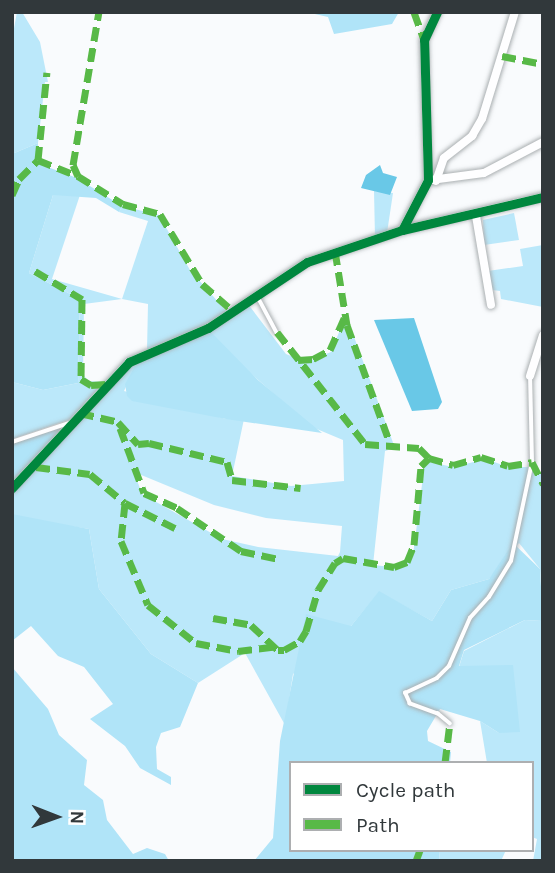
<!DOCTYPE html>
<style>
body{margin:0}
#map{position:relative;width:555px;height:873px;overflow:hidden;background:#f9fbfd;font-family:Karla,sans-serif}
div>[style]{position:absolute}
.green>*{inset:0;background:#bbe8fa}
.forest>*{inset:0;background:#b0e4f8}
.water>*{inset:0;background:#69c8e7}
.roads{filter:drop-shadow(0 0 2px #aaafb1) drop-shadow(0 0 2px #aaafb1)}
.service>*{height:3.5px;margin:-1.75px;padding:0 1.75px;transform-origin:1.75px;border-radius:1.75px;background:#fefeff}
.minor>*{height:8px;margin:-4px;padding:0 4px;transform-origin:4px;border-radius:4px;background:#fefeff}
.quiet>*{height:7px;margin-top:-3.5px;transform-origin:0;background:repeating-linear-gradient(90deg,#58b947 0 14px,transparent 0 21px)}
.cycleway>*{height:9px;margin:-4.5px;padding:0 4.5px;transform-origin:4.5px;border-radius:4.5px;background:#00873e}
span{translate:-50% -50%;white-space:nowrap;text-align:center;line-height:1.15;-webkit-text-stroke:5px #fff;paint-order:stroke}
.frame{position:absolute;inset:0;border:14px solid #31383b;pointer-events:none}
.legend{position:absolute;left:289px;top:761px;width:245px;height:91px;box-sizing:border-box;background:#fff;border:2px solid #adafb1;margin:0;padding:9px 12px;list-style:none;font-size:21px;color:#31383b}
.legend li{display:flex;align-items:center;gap:14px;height:35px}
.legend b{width:35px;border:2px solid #adafb1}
.north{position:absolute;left:21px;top:782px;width:70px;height:70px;-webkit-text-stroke:5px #fff;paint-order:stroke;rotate:91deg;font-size:19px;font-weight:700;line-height:28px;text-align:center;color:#31383b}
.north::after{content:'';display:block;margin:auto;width:24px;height:32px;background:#31383b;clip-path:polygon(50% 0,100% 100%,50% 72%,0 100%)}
</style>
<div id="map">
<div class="green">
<i style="clip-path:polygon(17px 12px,22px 12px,40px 42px,48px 82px,45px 82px,38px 143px,12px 154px,12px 39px)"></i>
<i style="clip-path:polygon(374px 191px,393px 193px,387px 233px,375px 237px)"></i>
<i style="clip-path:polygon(53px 195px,80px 195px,52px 279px,122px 299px,148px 221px,119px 212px,122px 206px,159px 215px,190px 270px,227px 312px,182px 339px,147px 350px,148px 304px,122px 299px,84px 304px,83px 375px,89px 381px,104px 382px,71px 419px,12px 439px,12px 382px,43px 390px,78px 383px,80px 299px,29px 273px)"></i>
<i style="clip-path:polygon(514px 213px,519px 240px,484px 245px,483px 220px)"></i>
<i style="clip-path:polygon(543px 245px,543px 307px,501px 299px,500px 291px,492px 290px,488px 271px,523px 266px,520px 249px)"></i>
<i style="clip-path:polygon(evenodd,248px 304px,286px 354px,306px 362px,331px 352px,346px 315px,395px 448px,385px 451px,373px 565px,401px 568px,413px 555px,425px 461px,453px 467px,486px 459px,508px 467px,537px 467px,543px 478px,543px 607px,540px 569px,519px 543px,489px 579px,451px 590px,432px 621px,379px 592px,351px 626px,293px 674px,285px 725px,245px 653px,198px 683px,151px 654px,99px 589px,89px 529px,14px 517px,12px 491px,38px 468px,121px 371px,139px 359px,124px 391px,226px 419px,244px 419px,232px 476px,291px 486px,344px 481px,343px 440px,312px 427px,231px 356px,209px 330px,248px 304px,134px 472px,214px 505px,266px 518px,342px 526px,340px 552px,338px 556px,258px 547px,222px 539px,142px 494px,134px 472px)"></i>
<i style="clip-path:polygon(525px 620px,543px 621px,543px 861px,533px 861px,537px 839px,532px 837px,532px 763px,487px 763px,480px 721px,499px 733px,459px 667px,464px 651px)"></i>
<i style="clip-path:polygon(440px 850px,506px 850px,501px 861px,439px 861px)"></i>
</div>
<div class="forest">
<i style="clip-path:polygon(306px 12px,399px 12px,392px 24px,334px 34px,328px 17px)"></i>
<i style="clip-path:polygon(38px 143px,37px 163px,77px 178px,122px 206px,119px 212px,96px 198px,53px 195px,29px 273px,80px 299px,78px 383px,43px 390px,12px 382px,12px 154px)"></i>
<i style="clip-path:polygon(209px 330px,258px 380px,322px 433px,226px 419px,132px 401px,127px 396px,125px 384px,139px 359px)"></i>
<i style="clip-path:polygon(63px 427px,12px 485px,12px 444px)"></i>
<i style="clip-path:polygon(12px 514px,89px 529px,99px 589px,151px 654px,198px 683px,180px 727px,161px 733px,156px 747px,157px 769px,171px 777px,171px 785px,140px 768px,125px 746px,90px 719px,113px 704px,84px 667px,58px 656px,31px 626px,12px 641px)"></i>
<i style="clip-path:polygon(513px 543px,540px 569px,543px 621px,525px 620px,464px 650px,459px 666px,513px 665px,520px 732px,499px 733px,480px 721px,440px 709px,427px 731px,428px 741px,451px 752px,450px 763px,291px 763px,291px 850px,440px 850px,439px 861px,254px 861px,273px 838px,280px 741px,306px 614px,351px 626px,379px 591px,432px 621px,451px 590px,489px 579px)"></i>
<i style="clip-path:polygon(12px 667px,48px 709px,59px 735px,87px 760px,84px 785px,103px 800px,107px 820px,133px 854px,147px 848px,165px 854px,169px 861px,12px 861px)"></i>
</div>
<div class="water">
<i style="clip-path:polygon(380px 165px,383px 173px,397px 177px,390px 195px,361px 188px,366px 175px)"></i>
<i style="clip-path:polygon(414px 318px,442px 402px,438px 409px,412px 411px,374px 320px)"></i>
</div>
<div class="roads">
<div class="service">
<i style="left:258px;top:297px;width:40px;rotate:62deg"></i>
<i style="left:12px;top:442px;width:60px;rotate:-18.4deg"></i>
<i style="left:450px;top:724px;width:16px;rotate:-140deg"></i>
<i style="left:438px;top:714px;width:30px;rotate:-160deg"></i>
<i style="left:410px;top:704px;width:12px;rotate:-114deg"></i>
<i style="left:405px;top:693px;width:35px;rotate:-25deg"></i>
<i style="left:437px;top:678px;width:17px;rotate:-45deg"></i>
<i style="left:449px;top:666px;width:52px;rotate:-66.4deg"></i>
<i style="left:470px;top:618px;width:28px;rotate:-48deg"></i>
<i style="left:489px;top:597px;width:42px;rotate:-58.6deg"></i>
<i style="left:511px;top:561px;width:101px;rotate:-78deg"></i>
<i style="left:532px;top:462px;width:86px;rotate:-91.3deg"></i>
</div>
<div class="minor">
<i style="left:431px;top:180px;width:53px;rotate:-7.5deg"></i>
<i style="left:484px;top:173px;width:67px;rotate:-27.7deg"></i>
<i style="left:436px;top:181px;width:24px;rotate:-71deg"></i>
<i style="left:444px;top:158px;width:36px;rotate:-38deg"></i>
<i style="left:472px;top:136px;width:20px;rotate:-60deg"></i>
<i style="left:482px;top:119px;width:112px;rotate:-72.9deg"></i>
<i style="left:476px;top:216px;width:90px;rotate:80.4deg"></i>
<i style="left:402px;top:230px;width:56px;rotate:-62.5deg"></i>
<i style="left:428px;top:180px;width:140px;rotate:-91.6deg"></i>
<i style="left:424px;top:40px;width:31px;rotate:-65deg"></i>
<i style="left:530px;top:376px;width:43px;rotate:-72.4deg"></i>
<i style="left:12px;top:488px;width:172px;rotate:-47.1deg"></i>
<i style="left:129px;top:362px;width:86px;rotate:-23.3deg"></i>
<i style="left:208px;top:328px;width:119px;rotate:-33.7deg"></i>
<i style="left:307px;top:262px;width:100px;rotate:-18.6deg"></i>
<i style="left:402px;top:230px;width:145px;rotate:-13.2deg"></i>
</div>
</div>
<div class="quiet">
<i style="left:414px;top:12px;width:30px;rotate:70deg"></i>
<i style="left:502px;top:56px;width:42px;rotate:11deg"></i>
<i style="left:38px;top:160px;width:43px;rotate:21.8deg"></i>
<i style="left:78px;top:176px;width:53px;rotate:31.9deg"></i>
<i style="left:123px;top:204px;width:38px;rotate:15deg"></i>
<i style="left:160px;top:214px;width:82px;rotate:59deg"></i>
<i style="left:202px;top:284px;width:41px;rotate:41.1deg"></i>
<i style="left:78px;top:176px;width:12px;rotate:-114deg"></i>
<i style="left:73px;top:165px;width:155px;rotate:-80.4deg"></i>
<i style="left:12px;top:195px;width:17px;rotate:-66deg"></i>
<i style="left:19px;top:179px;width:27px;rotate:-45deg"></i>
<i style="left:38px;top:160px;width:88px;rotate:-84.2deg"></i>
<i style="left:335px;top:251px;width:75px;rotate:80.8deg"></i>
<i style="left:347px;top:325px;width:129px;rotate:70deg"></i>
<i style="left:35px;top:271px;width:55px;rotate:30.8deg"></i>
<i style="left:82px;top:299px;width:80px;rotate:90.7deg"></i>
<i style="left:81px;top:379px;width:12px;rotate:31deg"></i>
<i style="left:91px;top:385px;width:15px;rotate:-4deg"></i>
<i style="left:277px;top:332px;width:142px;rotate:51.8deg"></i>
<i style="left:365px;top:444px;width:54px;rotate:4.2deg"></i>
<i style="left:419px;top:448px;width:14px;rotate:45deg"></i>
<i style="left:298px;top:360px;width:15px;rotate:-4deg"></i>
<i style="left:313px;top:359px;width:19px;rotate:-28deg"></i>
<i style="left:330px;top:350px;width:35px;rotate:-66deg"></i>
<i style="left:80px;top:413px;width:39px;rotate:13deg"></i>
<i style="left:118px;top:422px;width:30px;rotate:48deg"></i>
<i style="left:138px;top:444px;width:11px;rotate:-5deg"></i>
<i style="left:149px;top:443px;width:80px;rotate:13.7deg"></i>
<i style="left:227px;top:462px;width:19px;rotate:74deg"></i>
<i style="left:232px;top:480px;width:69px;rotate:6.6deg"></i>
<i style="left:120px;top:428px;width:69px;rotate:69.7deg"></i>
<i style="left:144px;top:493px;width:36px;rotate:24deg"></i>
<i style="left:177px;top:508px;width:77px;rotate:33.9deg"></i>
<i style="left:241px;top:551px;width:38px;rotate:12deg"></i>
<i style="left:36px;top:467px;width:54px;rotate:7.4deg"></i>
<i style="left:90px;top:474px;width:45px;rotate:39.6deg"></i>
<i style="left:125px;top:503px;width:56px;rotate:26.6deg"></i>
<i style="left:125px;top:503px;width:38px;rotate:96deg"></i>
<i style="left:121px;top:541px;width:69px;rotate:67.1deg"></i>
<i style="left:148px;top:605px;width:61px;rotate:38.4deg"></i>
<i style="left:196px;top:643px;width:43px;rotate:10.8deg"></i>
<i style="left:238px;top:651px;width:35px;rotate:-7deg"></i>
<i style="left:213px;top:618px;width:39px;rotate:10deg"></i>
<i style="left:251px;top:625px;width:37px;rotate:43deg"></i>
<i style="left:278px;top:650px;width:6px"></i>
<i style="left:284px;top:650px;width:18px;rotate:-29deg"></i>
<i style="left:300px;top:641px;width:12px;rotate:-59deg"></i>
<i style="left:306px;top:631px;width:43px;rotate:-73.7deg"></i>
<i style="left:318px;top:590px;width:32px;rotate:-58deg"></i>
<i style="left:335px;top:563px;width:9px;rotate:-32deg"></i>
<i style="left:343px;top:558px;width:52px;rotate:10deg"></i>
<i style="left:394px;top:567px;width:14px;rotate:-21deg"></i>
<i style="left:407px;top:562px;width:18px;rotate:-68deg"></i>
<i style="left:414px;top:545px;width:79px;rotate:-84.9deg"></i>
<i style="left:421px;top:466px;width:11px;rotate:-45deg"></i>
<i style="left:429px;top:458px;width:25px;rotate:16deg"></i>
<i style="left:453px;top:465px;width:29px;rotate:-16deg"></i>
<i style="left:481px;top:457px;width:28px;rotate:18deg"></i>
<i style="left:508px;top:466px;width:24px;rotate:-9deg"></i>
<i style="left:532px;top:462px;width:25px;rotate:63deg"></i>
<i style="left:445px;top:763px;width:39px;rotate:-83deg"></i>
<i style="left:416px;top:861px;width:12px;rotate:-70deg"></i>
</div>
<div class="cycleway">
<i style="left:402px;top:230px;width:56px;rotate:-62.5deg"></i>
<i style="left:428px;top:180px;width:140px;rotate:-91.6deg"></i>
<i style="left:424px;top:40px;width:31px;rotate:-65deg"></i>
<i style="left:12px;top:488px;width:172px;rotate:-47.1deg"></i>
<i style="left:129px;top:362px;width:86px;rotate:-23.3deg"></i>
<i style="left:208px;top:328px;width:119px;rotate:-33.7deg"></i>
<i style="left:307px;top:262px;width:100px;rotate:-18.6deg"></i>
<i style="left:402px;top:230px;width:145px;rotate:-13.2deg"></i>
</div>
<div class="frame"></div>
<ul class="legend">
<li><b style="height:9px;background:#00873e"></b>Cycle path</li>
<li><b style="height:9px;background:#58b947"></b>Path</li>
</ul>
<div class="north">N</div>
</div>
